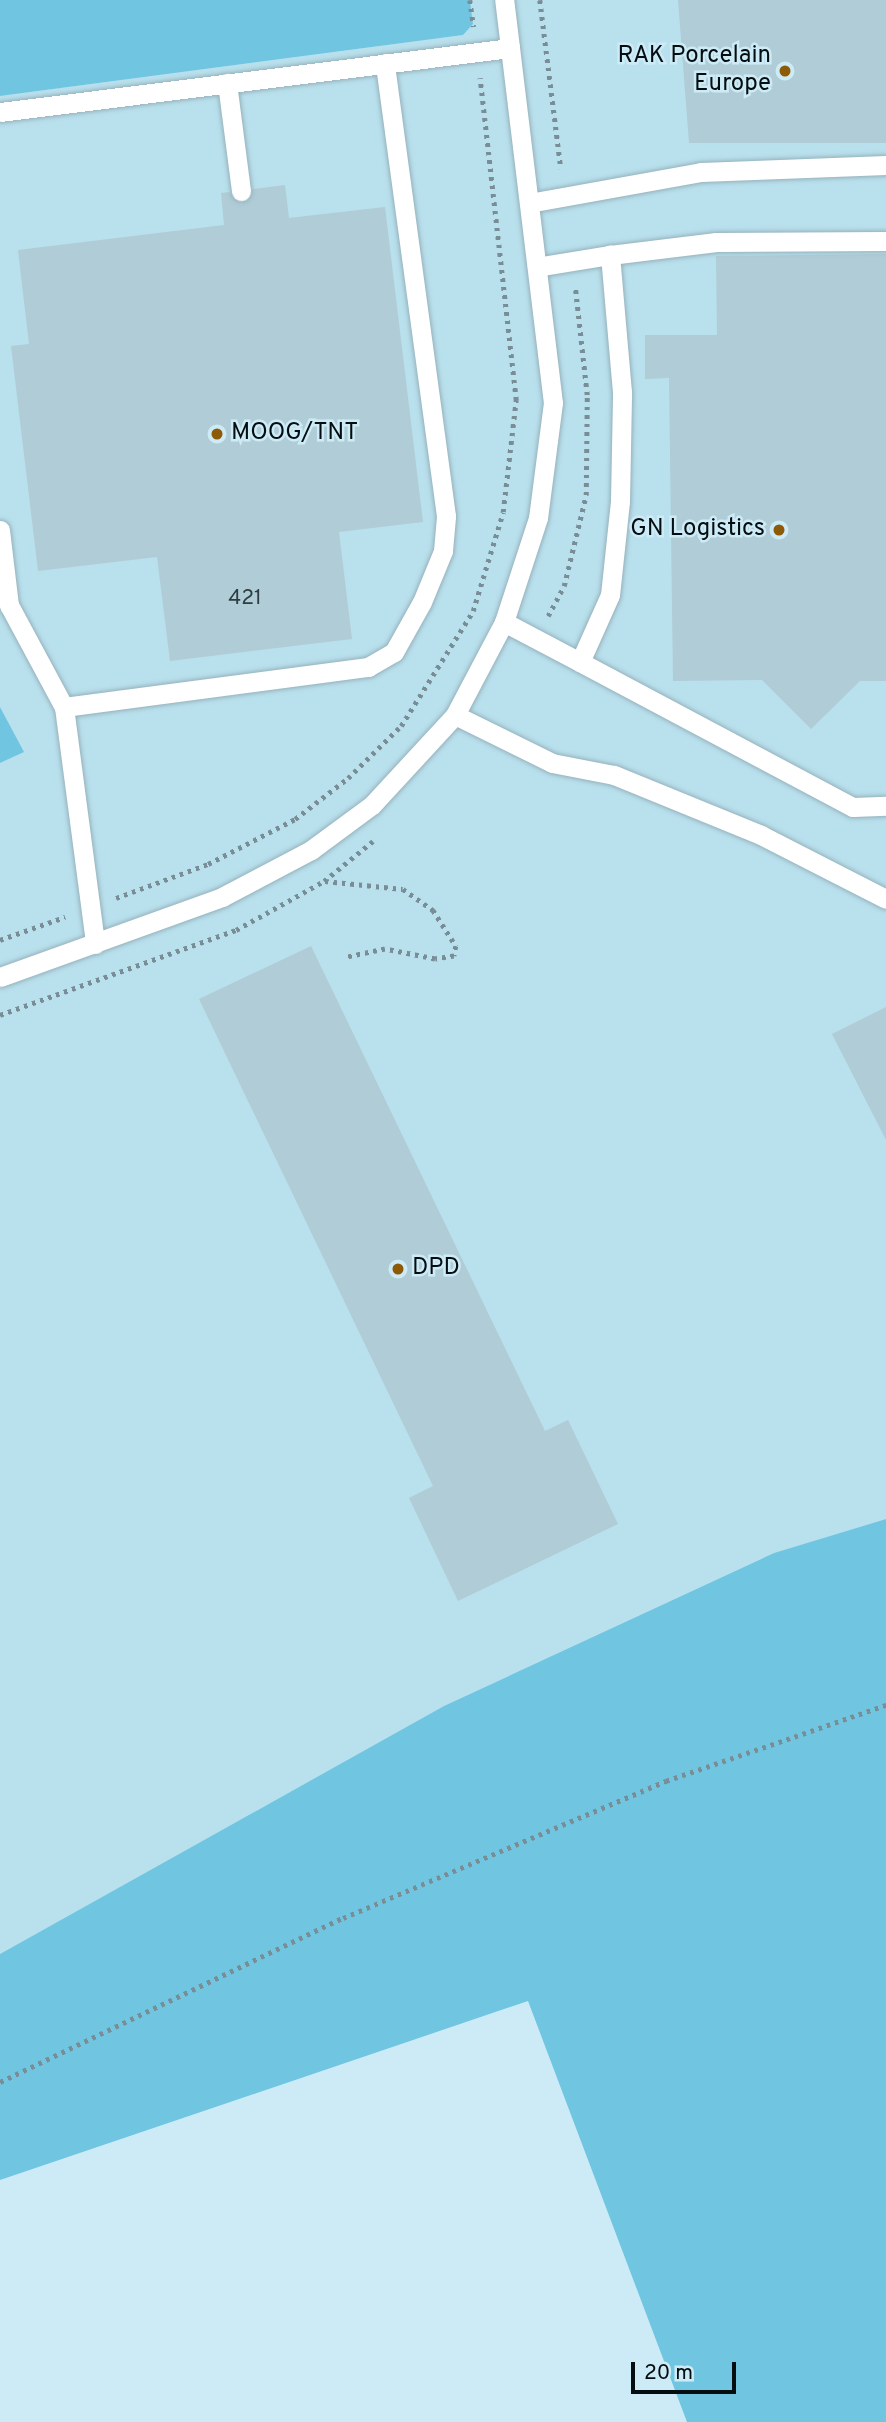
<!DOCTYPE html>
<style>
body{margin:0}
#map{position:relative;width:886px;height:2422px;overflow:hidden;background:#cdebf6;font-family:Overpass,sans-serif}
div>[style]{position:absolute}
.built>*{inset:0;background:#b9e0ed}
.green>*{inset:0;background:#70c5e1}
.building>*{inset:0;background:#afccd7}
.path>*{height:4.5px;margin-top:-2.25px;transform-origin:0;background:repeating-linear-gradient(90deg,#788d95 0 3.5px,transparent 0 8.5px)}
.roads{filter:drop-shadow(0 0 2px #95b2bc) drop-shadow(0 0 2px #95b2bc)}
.lane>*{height:19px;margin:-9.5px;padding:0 9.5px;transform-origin:9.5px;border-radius:9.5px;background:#fff}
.dots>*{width:19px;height:19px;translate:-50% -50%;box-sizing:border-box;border:4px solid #cdebf6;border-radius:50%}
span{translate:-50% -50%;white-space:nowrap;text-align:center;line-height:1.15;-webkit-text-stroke:5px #cdebf6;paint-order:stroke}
.number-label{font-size:21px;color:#2f3d42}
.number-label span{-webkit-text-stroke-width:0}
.poi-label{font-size:24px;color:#040d10}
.right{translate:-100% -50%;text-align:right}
.left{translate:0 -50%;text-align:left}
.scale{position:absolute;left:631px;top:2362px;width:105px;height:32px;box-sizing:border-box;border:4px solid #040d10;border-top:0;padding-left:9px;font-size:21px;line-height:24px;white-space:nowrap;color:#040d10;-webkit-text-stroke:5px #cdebf6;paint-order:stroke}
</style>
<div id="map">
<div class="built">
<i style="clip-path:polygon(470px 0,886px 0,886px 1519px,774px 1553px,444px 1706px,0 1954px,0 763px,23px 752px,0 707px,0 96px,463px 35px,473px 23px)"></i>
</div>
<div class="green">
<i style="clip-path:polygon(0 0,470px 0,473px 24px,463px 35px,0 96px)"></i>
<i style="clip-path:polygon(0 707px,24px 752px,0 763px)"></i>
<i style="clip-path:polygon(886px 1519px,886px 2422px,687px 2422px,528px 2001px,0 2180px,0 1954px,444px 1706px,774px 1553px)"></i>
</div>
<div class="building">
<i style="clip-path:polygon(678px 0,886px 0,886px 143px,689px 143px)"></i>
<i style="clip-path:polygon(285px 185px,289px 218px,385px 207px,423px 522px,339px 532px,352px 639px,170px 661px,157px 557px,38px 571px,11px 346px,29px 344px,18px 250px,224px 225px,221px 193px,229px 192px,242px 203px,253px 189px)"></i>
<i style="clip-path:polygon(886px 254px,886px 681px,860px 681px,811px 729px,762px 680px,673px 681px,669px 378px,645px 379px,645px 335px,717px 335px,716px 256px)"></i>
<i style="clip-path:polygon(311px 946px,545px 1431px,568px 1420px,618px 1524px,458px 1601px,409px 1498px,433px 1486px,199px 999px)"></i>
<i style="clip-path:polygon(886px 1007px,886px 1140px,832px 1034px)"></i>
</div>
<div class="path">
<i style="left:470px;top:0;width:27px;rotate:82deg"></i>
<i style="left:540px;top:0;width:170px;rotate:82.9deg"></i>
<i style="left:548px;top:616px;width:34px;rotate:-62deg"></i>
<i style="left:564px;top:586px;width:94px;rotate:-76.4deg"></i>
<i style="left:586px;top:495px;width:100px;rotate:-89.4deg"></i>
<i style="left:587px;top:395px;width:110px;rotate:-96.3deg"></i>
<i style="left:325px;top:881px;width:78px;rotate:5.9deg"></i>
<i style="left:403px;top:889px;width:37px;rotate:35deg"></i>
<i style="left:433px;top:910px;width:43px;rotate:57.4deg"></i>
<i style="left:456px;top:946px;width:10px;rotate:101deg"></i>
<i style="left:454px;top:956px;width:19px;rotate:171deg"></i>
<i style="left:435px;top:959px;width:51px;rotate:-168.7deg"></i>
<i style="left:385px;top:949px;width:39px;rotate:168deg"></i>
<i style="left:116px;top:898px;width:98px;rotate:-20.3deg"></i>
<i style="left:208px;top:864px;width:98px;rotate:-27.3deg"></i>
<i style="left:295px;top:819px;width:67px;rotate:-37.7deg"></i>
<i style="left:348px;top:778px;width:74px;rotate:-44.5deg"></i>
<i style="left:401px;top:726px;width:136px;rotate:-57.9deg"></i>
<i style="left:473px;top:611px;width:103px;rotate:-73.1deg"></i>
<i style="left:503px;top:512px;width:113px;rotate:-83.4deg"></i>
<i style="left:516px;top:400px;width:324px;rotate:-96.4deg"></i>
<i style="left:0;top:940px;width:69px;rotate:-19.5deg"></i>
<i style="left:0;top:1015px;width:251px;rotate:-19.8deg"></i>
<i style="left:236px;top:930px;width:101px;rotate:-29.1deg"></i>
<i style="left:324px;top:881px;width:63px;rotate:-39.2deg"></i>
<i style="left:0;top:2082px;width:380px;rotate:-25.6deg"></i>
<i style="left:343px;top:1918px;width:351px;rotate:-23deg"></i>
<i style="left:666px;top:1781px;width:233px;rotate:-19.1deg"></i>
</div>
<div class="roads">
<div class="lane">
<i style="left:227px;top:83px;width:109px;rotate:82.6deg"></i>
<i style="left:0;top:112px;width:514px;rotate:-7.15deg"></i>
<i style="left:529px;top:203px;width:175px;rotate:-10.2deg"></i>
<i style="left:701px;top:172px;width:185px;rotate:-2.2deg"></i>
<i style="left:610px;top:255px;width:107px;rotate:-7deg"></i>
<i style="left:716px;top:242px;width:170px;rotate:-0.3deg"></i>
<i style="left:0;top:530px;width:76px;rotate:83.2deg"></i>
<i style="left:9px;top:605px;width:116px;rotate:61.7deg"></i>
<i style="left:64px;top:707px;width:239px;rotate:82.5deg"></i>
<i style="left:504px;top:622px;width:86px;rotate:27.8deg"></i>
<i style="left:580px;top:662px;width:73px;rotate:-65.9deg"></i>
<i style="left:610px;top:595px;width:95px;rotate:-83.9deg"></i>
<i style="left:620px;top:501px;width:109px;rotate:-88.9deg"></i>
<i style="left:622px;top:392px;width:138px;rotate:-95deg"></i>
<i style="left:610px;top:255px;width:74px;rotate:170.7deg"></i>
<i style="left:580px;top:662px;width:309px;rotate:28deg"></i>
<i style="left:853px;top:807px;width:33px;rotate:-2deg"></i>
<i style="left:64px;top:707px;width:307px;rotate:-7.5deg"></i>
<i style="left:368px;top:667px;width:30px;rotate:-30deg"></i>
<i style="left:394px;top:652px;width:57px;rotate:-60.8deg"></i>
<i style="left:422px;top:602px;width:55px;rotate:-67.6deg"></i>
<i style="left:443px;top:551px;width:35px;rotate:-85deg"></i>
<i style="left:446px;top:516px;width:457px;rotate:-97.7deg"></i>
<i style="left:455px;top:715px;width:108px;rotate:26.3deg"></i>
<i style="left:552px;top:763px;width:63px;rotate:11deg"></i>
<i style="left:614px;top:775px;width:159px;rotate:22.2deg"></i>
<i style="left:761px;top:835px;width:140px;rotate:27.1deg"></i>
<i style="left:0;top:977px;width:236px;rotate:-19.8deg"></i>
<i style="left:222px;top:897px;width:101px;rotate:-27.8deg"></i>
<i style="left:311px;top:850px;width:76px;rotate:-36.4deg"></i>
<i style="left:372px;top:805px;width:122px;rotate:-47.3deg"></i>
<i style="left:455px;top:715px;width:105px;rotate:-62.2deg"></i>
<i style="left:504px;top:622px;width:109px;rotate:-71.9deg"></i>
<i style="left:538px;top:518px;width:116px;rotate:-82.6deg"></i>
<i style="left:553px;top:403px;width:406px;rotate:-96.9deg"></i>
</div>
</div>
<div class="dots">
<i style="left:785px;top:71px;background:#8d5b07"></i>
<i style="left:217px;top:434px;background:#8d5b07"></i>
<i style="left:779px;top:530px;background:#8d5b07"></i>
<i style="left:398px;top:1269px;background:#8d5b07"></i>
</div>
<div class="number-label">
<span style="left:245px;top:599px">421</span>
</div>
<div class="poi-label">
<span class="right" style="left:771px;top:71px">RAK Porcelain<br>Europe</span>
<span class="left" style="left:231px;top:434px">MOOG/TNT</span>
<span class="right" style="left:765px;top:530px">GN Logistics</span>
<span class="left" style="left:412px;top:1269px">DPD</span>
</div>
<div class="scale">20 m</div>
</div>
